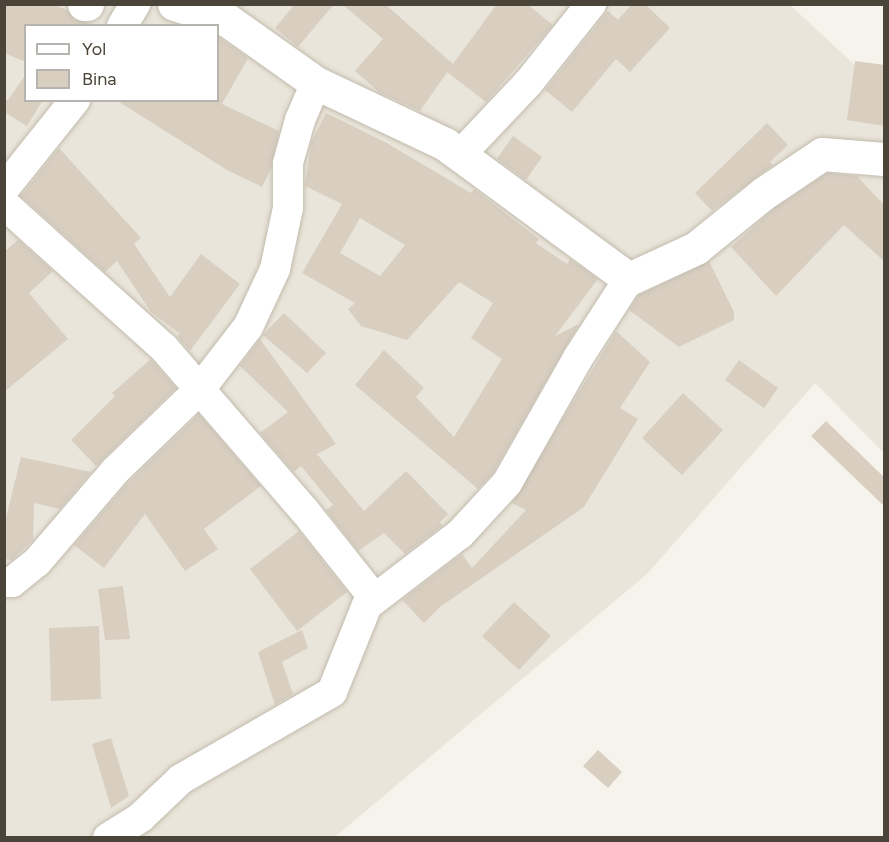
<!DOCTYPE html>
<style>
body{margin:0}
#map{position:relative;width:889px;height:842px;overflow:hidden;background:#f6f3ec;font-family:Figtree,sans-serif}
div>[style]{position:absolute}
.residential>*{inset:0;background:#eae5da}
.building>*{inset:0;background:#d8cfc1}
.roads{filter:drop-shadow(0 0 2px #c2bbae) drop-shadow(0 0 2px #c2bbae)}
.minor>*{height:30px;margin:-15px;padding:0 15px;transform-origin:15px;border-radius:15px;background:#fff}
.tertiary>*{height:33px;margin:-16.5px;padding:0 16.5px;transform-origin:16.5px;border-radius:16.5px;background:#fff}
span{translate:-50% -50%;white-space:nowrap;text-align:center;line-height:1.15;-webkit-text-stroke:5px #fff;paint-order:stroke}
.frame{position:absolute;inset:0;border:6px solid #4b4439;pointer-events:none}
.legend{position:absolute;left:24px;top:24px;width:195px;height:78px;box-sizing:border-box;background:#fff;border:2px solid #b7b4b0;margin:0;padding:8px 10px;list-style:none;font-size:18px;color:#4b4439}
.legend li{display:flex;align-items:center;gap:12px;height:30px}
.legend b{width:30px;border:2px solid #b7b4b0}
</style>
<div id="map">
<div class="residential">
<i style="clip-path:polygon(evenodd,5px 5px,790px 5px,884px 92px,884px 453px,815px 383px,648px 573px,335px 837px,5px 838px,5px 5px,26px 26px,218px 26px,218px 100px,26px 100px,26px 26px)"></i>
</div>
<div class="building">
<i style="clip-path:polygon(4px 4px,52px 4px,67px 10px,75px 20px,102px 26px,26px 26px,26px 62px,4px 53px)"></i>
<i style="clip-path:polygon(295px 4px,334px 4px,298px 47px,275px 28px)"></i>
<i style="clip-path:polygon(342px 4px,385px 4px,453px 64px,420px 111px,379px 92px,355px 71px,383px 39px)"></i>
<i style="clip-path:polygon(497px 4px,527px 4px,553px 25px,486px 102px,447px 72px)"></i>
<i style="clip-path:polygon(632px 4px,645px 4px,670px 28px,630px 72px,616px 59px,572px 112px,545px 90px,608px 11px,618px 20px)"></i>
<i style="clip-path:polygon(218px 37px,248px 58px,222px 104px,279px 131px,271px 169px,262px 187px,227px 170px,116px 100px,218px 101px)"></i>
<i style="clip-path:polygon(855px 61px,885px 65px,885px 126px,847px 120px)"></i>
<i style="clip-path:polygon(26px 74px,26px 100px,43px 100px,27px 126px,4px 112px,4px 100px,8px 100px)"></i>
<i style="clip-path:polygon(evenodd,326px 113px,385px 142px,471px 193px,474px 189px,539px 239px,536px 243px,567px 264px,570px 259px,598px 279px,555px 336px,579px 324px,493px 473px,478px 489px,355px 385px,384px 350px,424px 388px,416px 397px,454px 437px,502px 359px,471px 338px,493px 303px,459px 282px,407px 340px,361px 326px,348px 309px,355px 303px,302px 273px,342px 204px,305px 186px,311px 143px,326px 113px,360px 218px,405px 245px,380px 276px,340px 253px,360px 218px)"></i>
<i style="clip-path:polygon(767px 123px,788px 145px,770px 162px,773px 165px,712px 211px,695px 193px)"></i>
<i style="clip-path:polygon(513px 136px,542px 157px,526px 180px,497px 159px)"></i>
<i style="clip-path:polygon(59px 148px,141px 238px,134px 244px,170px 297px,201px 254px,240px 284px,190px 351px,177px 336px,180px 334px,151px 312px,117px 261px,105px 272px,21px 196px)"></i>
<i style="clip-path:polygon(827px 173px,857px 176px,885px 206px,885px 262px,844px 225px,776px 296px,731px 247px,775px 208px)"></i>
<i style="clip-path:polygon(18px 240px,53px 271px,29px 293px,68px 339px,4px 392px,4px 252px)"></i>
<i style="clip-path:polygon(709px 261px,734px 312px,734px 320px,679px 347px,629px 310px,639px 295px)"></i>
<i style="clip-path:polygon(284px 313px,326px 353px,307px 373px,263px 335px)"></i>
<i style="clip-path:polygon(616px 331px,650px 362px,620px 408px,638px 419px,584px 507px,440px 607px,424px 623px,402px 600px,462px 554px,472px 568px,526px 510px,512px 503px)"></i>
<i style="clip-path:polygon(260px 339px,336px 444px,317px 454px,364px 511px,406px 471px,448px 514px,440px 522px,442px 526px,405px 554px,384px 533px,358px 551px,326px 510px,333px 505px,301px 466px,294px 472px,260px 433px,288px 412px,240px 366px)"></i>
<i style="clip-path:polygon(151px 359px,176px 388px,96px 466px,71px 440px,115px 396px,112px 393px)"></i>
<i style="clip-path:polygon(739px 360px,778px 388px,764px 408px,725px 380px)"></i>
<i style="clip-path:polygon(683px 393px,723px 430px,682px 475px,642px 438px)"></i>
<i style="clip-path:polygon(199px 414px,261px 486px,204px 529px,218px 549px,185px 571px,145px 514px,104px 568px,74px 545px,128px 483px)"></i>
<i style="clip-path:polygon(826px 421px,885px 478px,885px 507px,811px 436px)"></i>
<i style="clip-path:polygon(21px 457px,91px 472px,60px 509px,34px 503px,33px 540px,12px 560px,5px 559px,6px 518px)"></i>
<i style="clip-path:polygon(299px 531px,347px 592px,297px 631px,250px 569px)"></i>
<i style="clip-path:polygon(123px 586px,130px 639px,105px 640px,98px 589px)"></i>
<i style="clip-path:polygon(514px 602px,551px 636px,519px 670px,482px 636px)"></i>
<i style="clip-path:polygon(99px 626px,101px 699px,51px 701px,49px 628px)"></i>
<i style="clip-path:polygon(302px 630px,308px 648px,282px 662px,293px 694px,275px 705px,258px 652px)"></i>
<i style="clip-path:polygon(111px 738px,129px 796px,111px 808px,92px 744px)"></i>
<i style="clip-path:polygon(598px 750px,622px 772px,608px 788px,583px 766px)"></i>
</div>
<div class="roads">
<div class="minor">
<i style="left:122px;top:26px;width:26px;rotate:-59deg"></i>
<i style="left:460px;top:155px;width:100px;rotate:-46.6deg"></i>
<i style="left:529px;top:82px;width:100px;rotate:-51.5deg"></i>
<i style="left:4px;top:189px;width:114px;rotate:-51.4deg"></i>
<i style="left:4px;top:204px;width:215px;rotate:42deg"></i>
<i style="left:164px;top:348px;width:214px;rotate:49.2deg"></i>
<i style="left:304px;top:510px;width:112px;rotate:51.5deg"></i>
<i style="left:4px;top:582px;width:8px"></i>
<i style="left:12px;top:582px;width:32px;rotate:-39deg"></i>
<i style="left:37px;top:562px;width:120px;rotate:-49.4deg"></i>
<i style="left:115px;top:471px;width:118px;rotate:-44deg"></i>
<i style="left:200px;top:389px;width:78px;rotate:-52.3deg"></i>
<i style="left:248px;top:327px;width:64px;rotate:-65deg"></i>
<i style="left:275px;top:269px;width:62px;rotate:-78deg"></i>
<i style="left:288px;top:208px;width:45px;rotate:-90deg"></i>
<i style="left:288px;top:163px;width:45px;rotate:-74.4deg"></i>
<i style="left:300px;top:120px;width:40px;rotate:-66.6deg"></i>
<i style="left:108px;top:838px;width:39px;rotate:-32deg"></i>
<i style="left:141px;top:817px;width:55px;rotate:-43.5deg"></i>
<i style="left:181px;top:779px;width:174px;rotate:-29.9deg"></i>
<i style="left:332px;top:692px;width:94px;rotate:-68.1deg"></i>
<i style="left:367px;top:605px;width:117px;rotate:-37.4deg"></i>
<i style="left:460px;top:534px;width:69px;rotate:-47.3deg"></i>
<i style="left:507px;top:483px;width:144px;rotate:-60.4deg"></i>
<i style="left:578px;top:358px;width:94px;rotate:-57.2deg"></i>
</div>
<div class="tertiary">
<i style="left:84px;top:4px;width:3px"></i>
<i style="left:174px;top:4px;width:55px;rotate:16.8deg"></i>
<i style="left:227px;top:20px;width:109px;rotate:35.3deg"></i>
<i style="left:316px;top:83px;width:143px;rotate:25.3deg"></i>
<i style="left:445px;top:144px;width:228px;rotate:36.3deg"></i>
<i style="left:629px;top:279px;width:74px;rotate:-24.8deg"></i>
<i style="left:696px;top:248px;width:87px;rotate:-39deg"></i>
<i style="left:764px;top:193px;width:70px;rotate:-33.9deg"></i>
<i style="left:822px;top:154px;width:62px;rotate:4.6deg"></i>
</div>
</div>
<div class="frame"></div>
<ul class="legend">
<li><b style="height:8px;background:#fff"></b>Yol</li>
<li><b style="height:16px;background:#d8cfc1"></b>Bina</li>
</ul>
</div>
